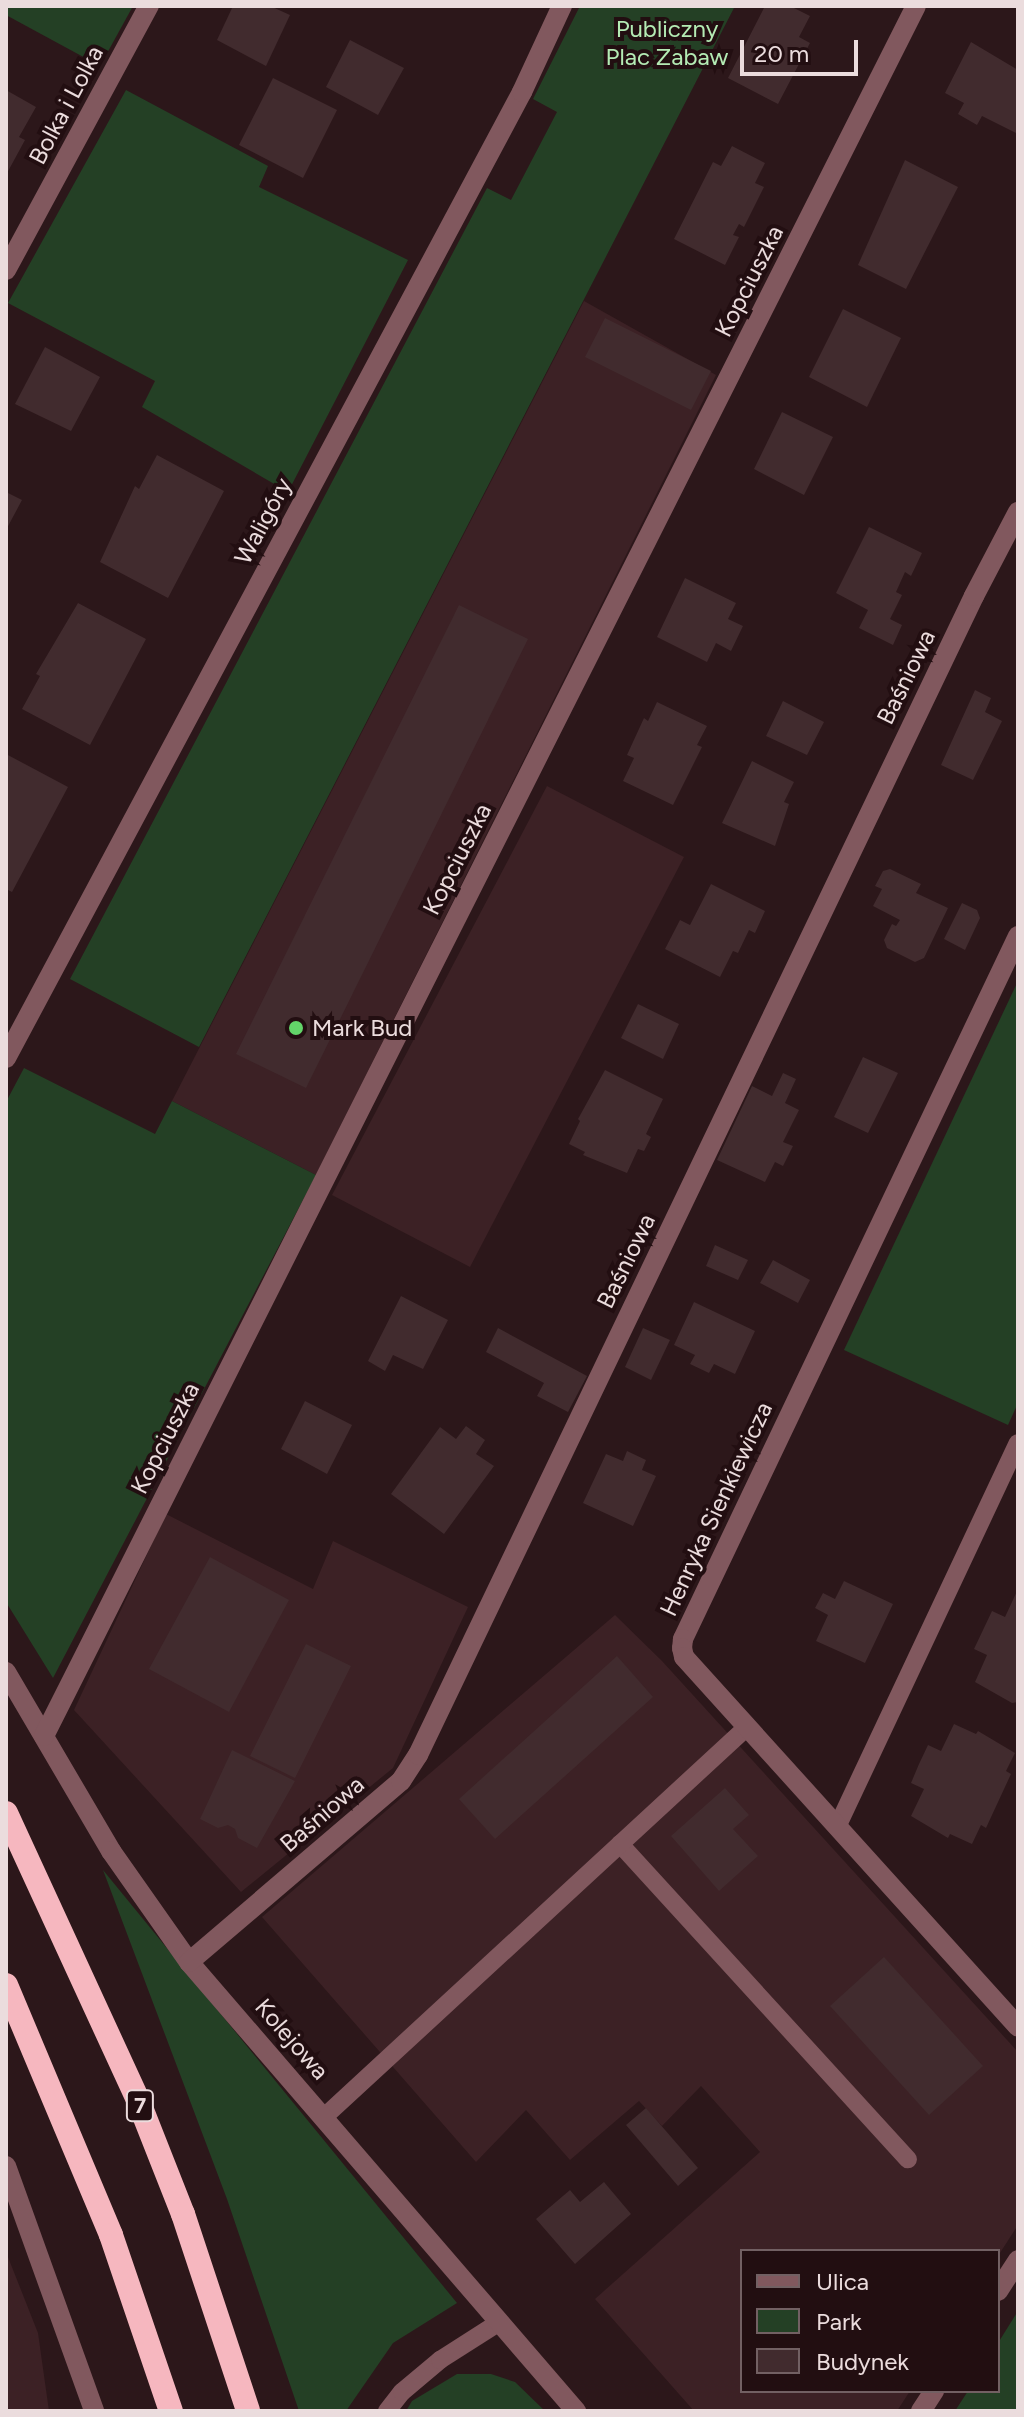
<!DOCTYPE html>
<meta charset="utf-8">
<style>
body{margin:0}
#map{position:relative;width:1024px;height:2417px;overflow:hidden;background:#2c171a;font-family:Figtree,sans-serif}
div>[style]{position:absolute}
.built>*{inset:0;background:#3c2125}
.green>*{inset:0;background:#244025}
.building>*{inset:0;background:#412b2e}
.lane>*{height:18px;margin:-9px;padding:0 9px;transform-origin:9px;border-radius:9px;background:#81585e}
.street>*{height:20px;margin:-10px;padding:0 10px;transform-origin:10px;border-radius:10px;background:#81585e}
.highway>*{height:24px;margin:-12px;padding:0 12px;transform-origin:12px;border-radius:12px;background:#f6b7bf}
.dots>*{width:22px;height:22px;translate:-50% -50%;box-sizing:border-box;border:4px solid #220e11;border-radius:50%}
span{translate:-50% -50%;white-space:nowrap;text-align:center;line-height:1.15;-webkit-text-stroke:8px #220e11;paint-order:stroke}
.shield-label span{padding:2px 6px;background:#220e11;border:2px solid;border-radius:6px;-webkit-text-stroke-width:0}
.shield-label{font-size:22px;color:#ebdcdd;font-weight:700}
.park-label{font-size:24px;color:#b4ebb4}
.street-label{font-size:24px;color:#ebdcdd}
.poi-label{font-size:24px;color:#ebdcdd}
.left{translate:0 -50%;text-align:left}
.frame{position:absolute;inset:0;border:8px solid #ebdcdd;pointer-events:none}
.legend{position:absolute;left:740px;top:2249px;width:260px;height:144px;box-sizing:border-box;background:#220e11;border:2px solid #726063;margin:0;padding:10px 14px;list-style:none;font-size:24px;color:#ebdcdd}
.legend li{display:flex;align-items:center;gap:16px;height:40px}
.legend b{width:40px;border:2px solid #726063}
.scale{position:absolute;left:740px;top:40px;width:118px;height:36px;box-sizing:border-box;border:4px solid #ebdcdd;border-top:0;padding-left:10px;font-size:24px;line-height:28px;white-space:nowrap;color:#ebdcdd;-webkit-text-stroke:6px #220e11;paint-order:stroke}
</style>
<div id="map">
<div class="built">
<i style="clip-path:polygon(584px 301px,716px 375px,316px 1175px,172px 1101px)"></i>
<i style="clip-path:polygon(547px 786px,684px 857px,470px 1267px,332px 1195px)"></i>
<i style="clip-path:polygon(166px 1514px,313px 1589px,333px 1541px,468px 1607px,393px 1768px,241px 1892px,74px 1710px)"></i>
<i style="clip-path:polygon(615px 1615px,662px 1661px,1018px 2052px,1018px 2225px,998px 2256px,998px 2251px,742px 2251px,742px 2391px,910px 2391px,897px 2411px,694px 2411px,595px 2299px,760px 2152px,701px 2086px,662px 2126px,639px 2101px,570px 2160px,526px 2110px,476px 2162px,262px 1917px)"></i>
<i style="clip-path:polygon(6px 2252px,38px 2333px,49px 2411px,6px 2411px)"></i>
</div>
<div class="green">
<i style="clip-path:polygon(6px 6px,133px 6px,100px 66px,6px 15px)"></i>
<i style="clip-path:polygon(580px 6px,735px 6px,199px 1047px,70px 979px,487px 188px,511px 200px,557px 112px,533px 99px)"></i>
<i style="clip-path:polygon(126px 90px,268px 166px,259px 187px,408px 260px,288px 492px,142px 407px,155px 381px,8px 303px)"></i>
<i style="clip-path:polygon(1018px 981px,1018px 1403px,1008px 1425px,844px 1350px)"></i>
<i style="clip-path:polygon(24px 1068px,155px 1134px,172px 1101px,316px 1175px,53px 1678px,6px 1602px,6px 1102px)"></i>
<i style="clip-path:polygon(103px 1870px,457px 2303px,393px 2343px,346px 2411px,299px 2411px,227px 2199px)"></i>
<i style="clip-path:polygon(1018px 2311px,1018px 2411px,955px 2411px,968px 2391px,998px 2391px,998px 2343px)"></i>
<i style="clip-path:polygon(457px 2374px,491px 2374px,515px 2382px,545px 2411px,406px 2411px,412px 2401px)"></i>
</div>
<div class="building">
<i style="clip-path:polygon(233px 6px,270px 6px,290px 15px,266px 66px,217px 40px)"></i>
<i style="clip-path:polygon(765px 6px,790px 6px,810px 16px,799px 37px,810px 43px,778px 104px,728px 78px)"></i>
<i style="clip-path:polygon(350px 40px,404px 68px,378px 115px,326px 87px)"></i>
<i style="clip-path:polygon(971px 42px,1018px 70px,1018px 134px,982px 116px,977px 125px,958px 114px,964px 103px,945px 93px)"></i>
<i style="clip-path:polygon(273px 78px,337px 110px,303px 178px,239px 145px)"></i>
<i style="clip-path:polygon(6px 90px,36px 107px,19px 137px,25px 140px,6px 175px)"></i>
<i style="clip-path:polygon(732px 146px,765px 163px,755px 183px,764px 187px,744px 227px,739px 224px,733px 235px,739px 237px,725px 265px,674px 239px,713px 162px,721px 166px)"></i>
<i style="clip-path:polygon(905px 160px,958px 187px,906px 289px,858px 265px)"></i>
<i style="clip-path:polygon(843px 309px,901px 338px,867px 407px,809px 377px)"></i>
<i style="clip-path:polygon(605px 318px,711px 371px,691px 410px,585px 357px)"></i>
<i style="clip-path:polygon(45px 347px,100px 377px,71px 431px,15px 404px)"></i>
<i style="clip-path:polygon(782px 412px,833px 437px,804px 495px,754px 469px)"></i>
<i style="clip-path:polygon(157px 455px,224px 491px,168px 598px,100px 562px,135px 486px,139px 489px)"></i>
<i style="clip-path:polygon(6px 492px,22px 500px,6px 530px)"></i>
<i style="clip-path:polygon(869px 527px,922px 553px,911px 576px,905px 572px,896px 592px,902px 595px,890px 619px,902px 625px,893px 645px,859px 628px,868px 610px,836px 593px)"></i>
<i style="clip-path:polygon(685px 578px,736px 603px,728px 619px,743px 626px,731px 651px,716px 643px,707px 662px,657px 637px)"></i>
<i style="clip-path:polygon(78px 603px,146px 639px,90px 745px,22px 709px,40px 676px,36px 674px)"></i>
<i style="clip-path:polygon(459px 605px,528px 639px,306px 1088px,236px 1054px)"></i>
<i style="clip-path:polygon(975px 690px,991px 698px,985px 712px,1002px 721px,973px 780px,941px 765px)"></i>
<i style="clip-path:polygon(783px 701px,824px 722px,807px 755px,766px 736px)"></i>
<i style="clip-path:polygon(657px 702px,707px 726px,697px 745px,702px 747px,673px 805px,623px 781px,634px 758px,627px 755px,644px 718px,648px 721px)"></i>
<i style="clip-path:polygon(6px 754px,68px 787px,12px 892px,6px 889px)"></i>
<i style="clip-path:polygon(752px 761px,794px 782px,784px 802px,789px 804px,775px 846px,722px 823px)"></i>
<i style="clip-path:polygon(890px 869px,921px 884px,916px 893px,948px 908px,924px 958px,915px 962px,887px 948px,884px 940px,892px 924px,896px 926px,900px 920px,873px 906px,882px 889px,875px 886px,883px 871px)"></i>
<i style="clip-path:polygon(711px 884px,765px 911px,755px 933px,749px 930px,738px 953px,733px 951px,720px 977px,665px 949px,680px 920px,690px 925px)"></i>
<i style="clip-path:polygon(962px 903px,977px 910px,980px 918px,965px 950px,944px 939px)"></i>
<i style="clip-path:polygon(638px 1004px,679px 1024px,663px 1059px,621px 1038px)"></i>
<i style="clip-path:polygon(863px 1057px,898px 1073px,868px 1133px,834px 1117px)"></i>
<i style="clip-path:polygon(605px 1070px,663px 1099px,646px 1134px,651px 1137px,644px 1151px,638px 1149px,627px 1173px,583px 1155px,585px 1152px,569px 1144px,580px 1121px,578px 1119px)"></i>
<i style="clip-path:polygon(783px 1073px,796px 1079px,785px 1103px,799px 1110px,783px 1142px,793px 1146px,783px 1166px,775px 1162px,765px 1182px,717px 1160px,752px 1086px,772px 1096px)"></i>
<i style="clip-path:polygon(715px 1245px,748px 1260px,738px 1280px,706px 1266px)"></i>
<i style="clip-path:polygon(773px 1260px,810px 1280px,798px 1303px,760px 1283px)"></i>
<i style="clip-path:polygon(401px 1296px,448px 1320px,423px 1369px,393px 1355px,385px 1371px,368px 1361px)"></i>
<i style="clip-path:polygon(694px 1302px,755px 1331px,735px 1374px,714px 1364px,709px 1373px,690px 1364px,695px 1355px,674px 1345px)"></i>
<i style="clip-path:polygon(498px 1328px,587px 1376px,568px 1412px,537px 1396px,544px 1383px,486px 1352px)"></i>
<i style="clip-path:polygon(643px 1328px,670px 1340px,651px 1380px,625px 1367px)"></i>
<i style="clip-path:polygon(305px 1401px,352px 1425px,327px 1474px,281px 1449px)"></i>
<i style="clip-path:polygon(466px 1426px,485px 1440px,476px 1454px,494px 1466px,444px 1534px,391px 1494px,440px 1427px,456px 1439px)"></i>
<i style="clip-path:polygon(627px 1451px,646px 1460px,642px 1470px,656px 1476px,633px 1526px,583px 1503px,606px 1454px,623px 1461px)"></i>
<i style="clip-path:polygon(210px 1557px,289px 1600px,229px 1712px,149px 1669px)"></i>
<i style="clip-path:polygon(844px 1581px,893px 1604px,865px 1663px,816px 1641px,828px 1615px,815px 1608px,823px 1593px,835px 1599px)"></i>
<i style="clip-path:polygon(1018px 1589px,1018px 1702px,1012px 1703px,975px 1682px,987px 1655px,974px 1649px,992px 1611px,1005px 1617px)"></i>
<i style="clip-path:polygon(306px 1644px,351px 1666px,295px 1778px,250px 1756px)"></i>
<i style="clip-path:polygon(617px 1656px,653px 1697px,495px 1839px,459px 1799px)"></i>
<i style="clip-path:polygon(954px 1724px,976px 1734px,978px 1731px,1015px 1753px,1006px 1771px,1011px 1774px,986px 1828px,981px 1825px,972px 1844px,950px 1834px,948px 1838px,911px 1816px,924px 1789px,911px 1783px,919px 1764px,928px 1745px,941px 1751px)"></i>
<i style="clip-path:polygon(232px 1750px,295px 1781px,257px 1848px,238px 1838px,235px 1829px,228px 1825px,218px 1828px,200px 1819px)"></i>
<i style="clip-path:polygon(725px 1788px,749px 1815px,733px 1829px,758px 1856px,719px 1891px,671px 1836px)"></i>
<i style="clip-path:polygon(884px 1957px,983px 2066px,929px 2115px,830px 2006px)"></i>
<i style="clip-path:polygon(646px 2108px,698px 2168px,678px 2186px,626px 2125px)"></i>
<i style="clip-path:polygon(604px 2182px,631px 2214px,575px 2264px,536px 2219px,570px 2190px,580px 2202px)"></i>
</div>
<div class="lane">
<i style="left:838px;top:1825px;width:422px;rotate:-64.8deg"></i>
<i style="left:620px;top:1844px;width:427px;rotate:47.6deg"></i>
<i style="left:323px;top:2118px;width:577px;rotate:-42.68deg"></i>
<i style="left:387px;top:2411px;width:24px;rotate:-52deg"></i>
<i style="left:402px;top:2392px;width:50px;rotate:-40.1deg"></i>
<i style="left:440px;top:2360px;width:69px;rotate:-32.5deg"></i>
</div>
<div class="street">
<i style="left:6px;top:270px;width:300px;rotate:-61.6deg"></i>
<i style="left:1018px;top:936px;width:779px;rotate:115.48deg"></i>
<i style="left:683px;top:1639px;width:9px;rotate:96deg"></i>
<i style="left:682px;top:1648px;width:9px;rotate:77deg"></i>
<i style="left:684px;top:1657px;width:498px;rotate:47.9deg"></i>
<i style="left:6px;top:1058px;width:1095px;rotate:-61.89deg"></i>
<i style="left:522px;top:92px;width:95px;rotate:-65.1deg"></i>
<i style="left:6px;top:1672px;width:208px;rotate:59.6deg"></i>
<i style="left:111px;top:1851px;width:136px;rotate:54.9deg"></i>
<i style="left:189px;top:1962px;width:593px;rotate:49.24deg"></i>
<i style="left:44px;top:1736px;width:1937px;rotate:-63.25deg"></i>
<i style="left:189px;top:1962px;width:279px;rotate:-40.5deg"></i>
<i style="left:401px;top:1781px;width:31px;rotate:-57deg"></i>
<i style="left:418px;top:1755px;width:1285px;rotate:-64.37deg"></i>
<i style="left:974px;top:596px;width:95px;rotate:-62.4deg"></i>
<i style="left:6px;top:2166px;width:260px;rotate:70.2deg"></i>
<i style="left:998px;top:2291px;width:37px;rotate:-57deg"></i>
<i style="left:921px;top:2411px;width:24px;rotate:-57deg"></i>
</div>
<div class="highway">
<i style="left:6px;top:1813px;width:316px;rotate:65.3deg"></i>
<i style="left:138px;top:2100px;width:123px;rotate:68.5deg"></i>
<i style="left:183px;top:2214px;width:207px;rotate:71.7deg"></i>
<i style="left:6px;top:1985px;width:271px;rotate:67.2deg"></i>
<i style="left:111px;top:2235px;width:186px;rotate:71.2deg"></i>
</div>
<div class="dots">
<i style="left:296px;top:1028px;background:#63d469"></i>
</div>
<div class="shield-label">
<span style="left:140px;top:2106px">7</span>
</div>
<div class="park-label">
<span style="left:667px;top:43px">Publiczny<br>Plac Zabaw</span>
</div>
<div class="street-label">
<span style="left:66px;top:105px;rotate:-62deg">Bolka i Lolka</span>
<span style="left:749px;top:281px;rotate:-63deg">Kopciuszka</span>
<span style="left:263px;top:521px;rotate:-62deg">Waligóry</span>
<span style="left:906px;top:677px;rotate:-64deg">Baśniowa</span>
<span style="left:457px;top:859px;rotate:-63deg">Kopciuszka</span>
<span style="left:626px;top:1261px;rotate:-64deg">Baśniowa</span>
<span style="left:165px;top:1438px;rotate:-63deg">Kopciuszka</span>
<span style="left:716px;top:1509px;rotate:-65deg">Henryka Sienkiewicza</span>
<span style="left:322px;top:1814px;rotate:-41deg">Baśniowa</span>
<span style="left:292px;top:2039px;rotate:49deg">Kolejowa</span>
</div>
<div class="poi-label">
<span class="left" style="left:312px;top:1028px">Mark Bud</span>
</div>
<div class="frame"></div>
<ul class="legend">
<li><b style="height:10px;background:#81585e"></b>Ulica</li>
<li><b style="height:22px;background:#244025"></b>Park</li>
<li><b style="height:22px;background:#412b2e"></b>Budynek</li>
</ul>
<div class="scale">20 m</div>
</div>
